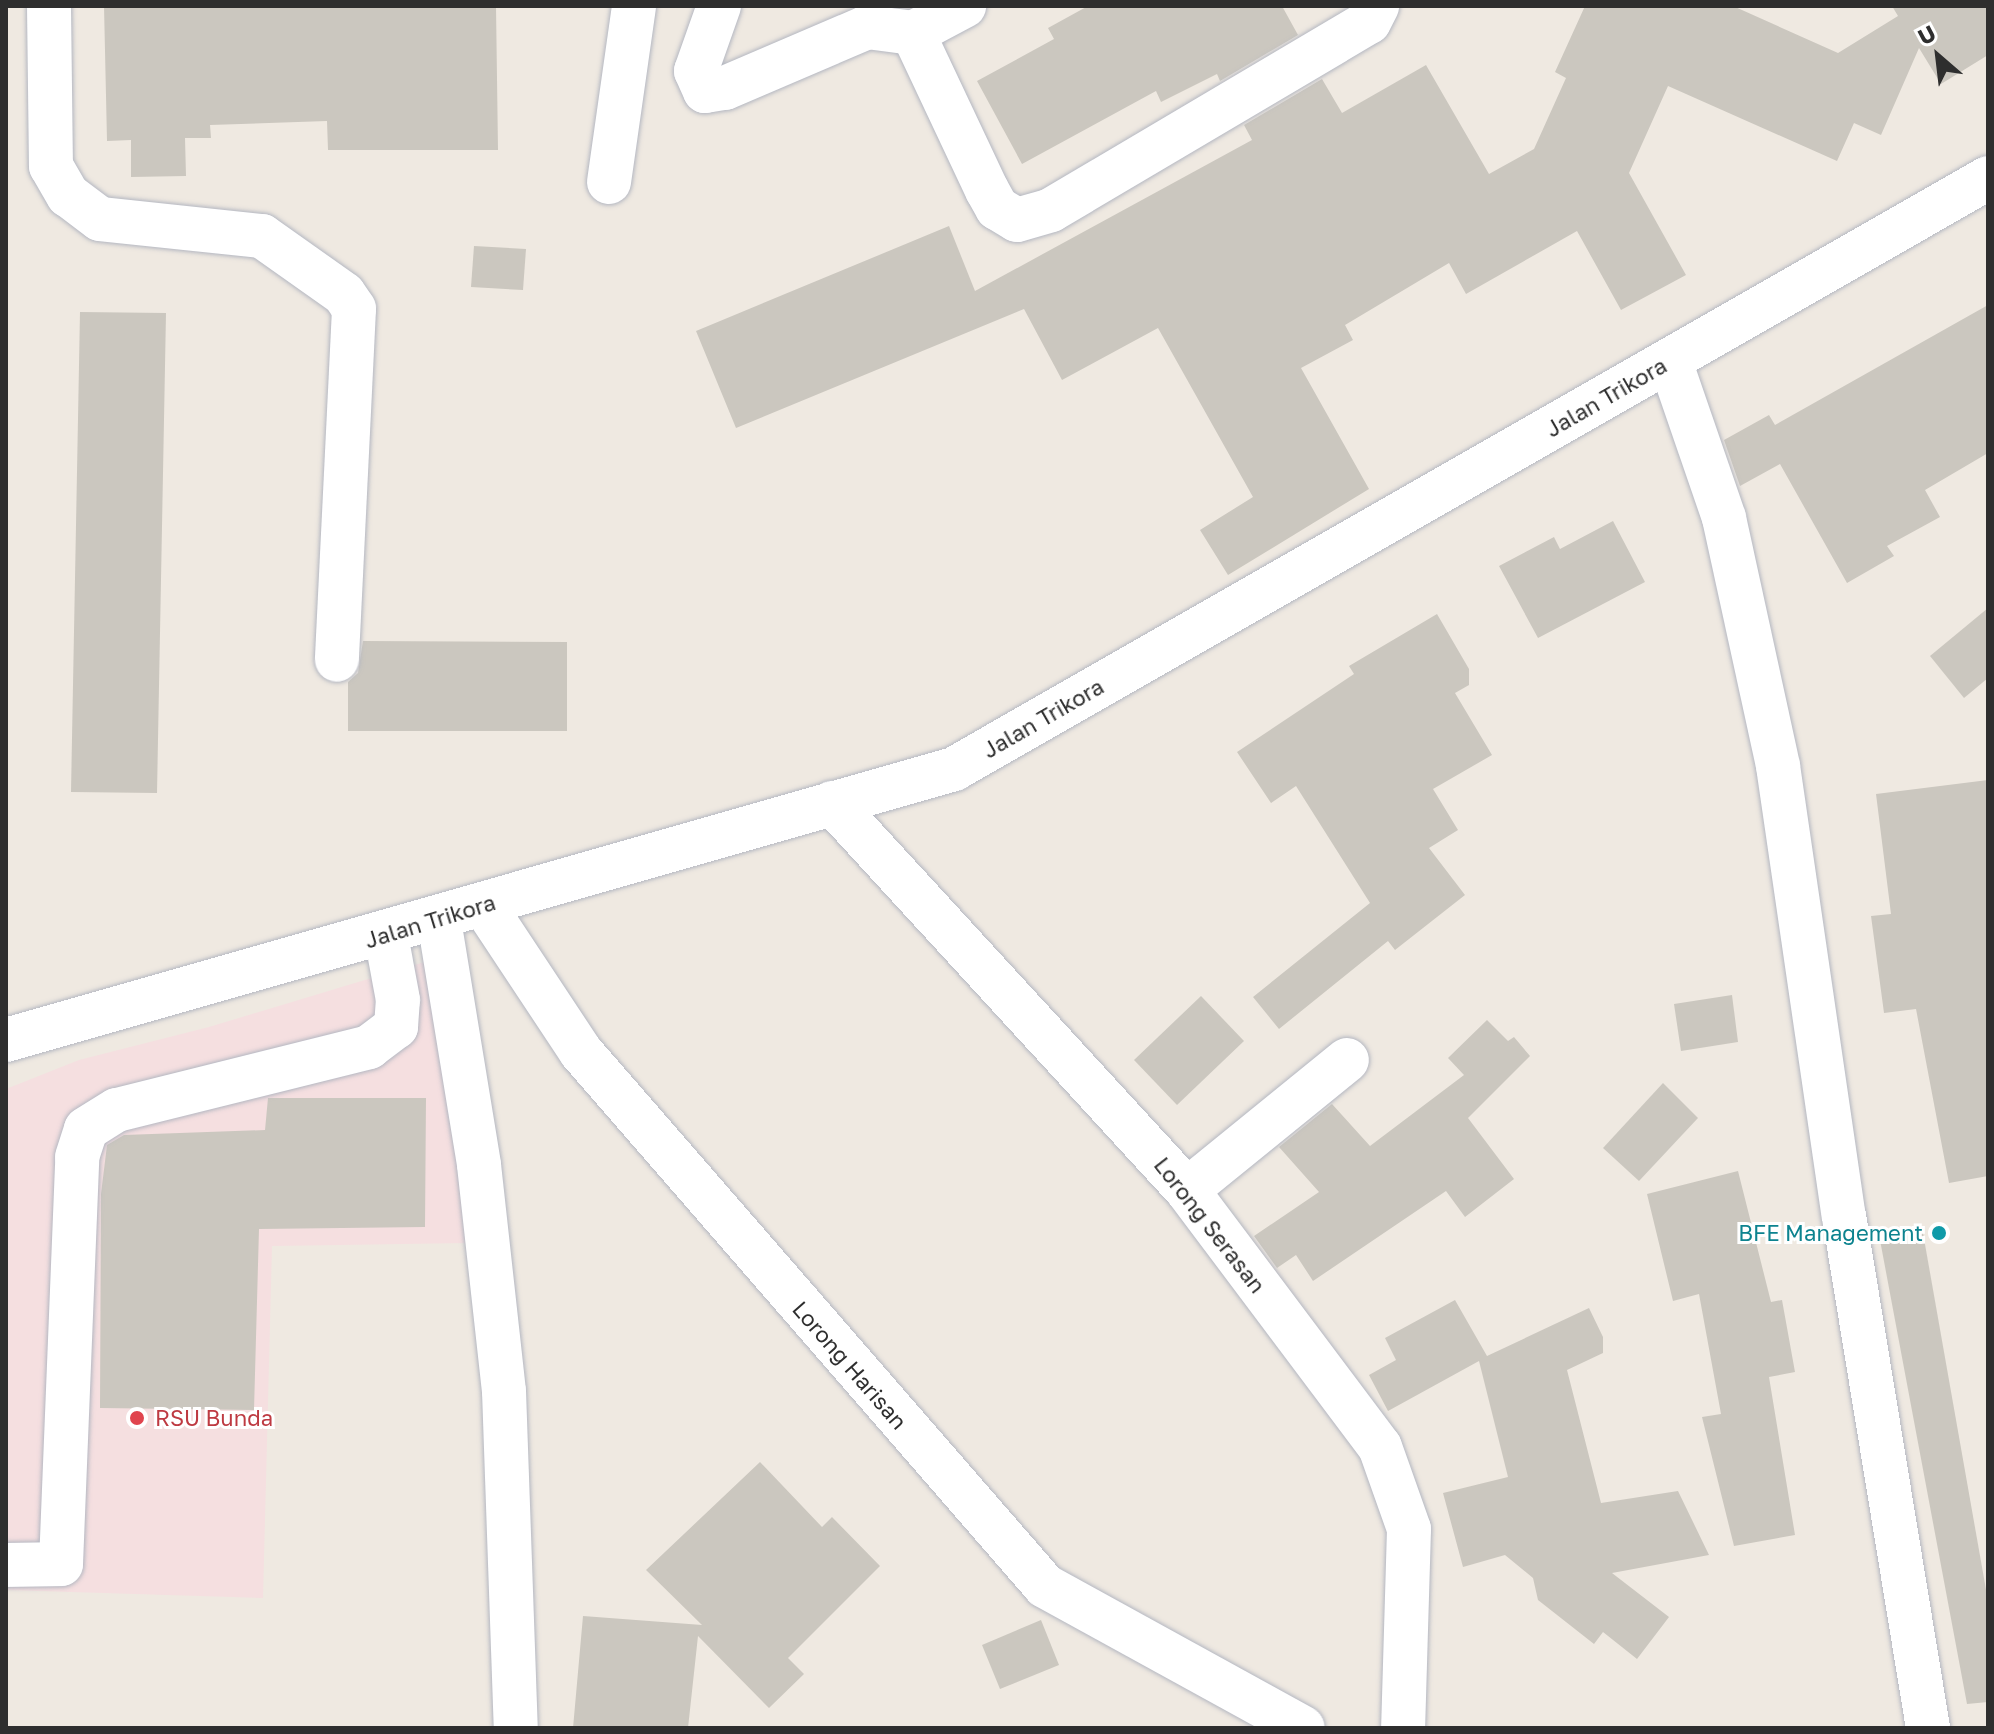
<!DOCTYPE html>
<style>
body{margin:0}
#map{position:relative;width:1994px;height:1734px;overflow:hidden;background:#efe9e1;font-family:"Golos Text",sans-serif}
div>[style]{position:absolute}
.medical>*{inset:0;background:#f5dfe0}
.building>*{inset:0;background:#cbc7bf}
.roads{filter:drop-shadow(0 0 2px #b4b7c1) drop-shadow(0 0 2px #b4b7c1)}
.minor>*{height:44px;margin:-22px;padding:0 22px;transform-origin:22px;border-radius:22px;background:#fff}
.dots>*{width:22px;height:22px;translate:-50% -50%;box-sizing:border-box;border:4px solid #fff;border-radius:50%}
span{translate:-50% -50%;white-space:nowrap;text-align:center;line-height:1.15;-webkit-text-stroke:6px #fff;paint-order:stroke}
.street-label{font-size:22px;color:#2e2e2e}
.culture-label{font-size:22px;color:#0d838f}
.right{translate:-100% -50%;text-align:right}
.health-label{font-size:22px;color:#be3a42}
.left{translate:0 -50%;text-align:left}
.frame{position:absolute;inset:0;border:8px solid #2e2e2e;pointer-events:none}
.north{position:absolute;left:1898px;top:16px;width:80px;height:80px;-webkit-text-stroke:6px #fff;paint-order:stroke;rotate:332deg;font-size:22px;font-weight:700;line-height:32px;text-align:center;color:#2e2e2e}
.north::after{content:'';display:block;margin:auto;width:28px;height:36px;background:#2e2e2e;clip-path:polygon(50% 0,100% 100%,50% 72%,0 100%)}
</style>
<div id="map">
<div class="medical">
<i style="clip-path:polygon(431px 960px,469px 1243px,272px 1246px,263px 1598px,6px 1590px,6px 1089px,79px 1060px,209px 1027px)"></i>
</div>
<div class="building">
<i style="clip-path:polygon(104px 6px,496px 6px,498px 150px,328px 150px,327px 121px,210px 125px,211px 138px,185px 138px,186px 176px,131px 177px,131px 140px,107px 141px)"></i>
<i style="clip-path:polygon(1088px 6px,1282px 6px,1298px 35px,1220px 81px,1217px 74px,1161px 102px,1156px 91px,1022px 164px,977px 81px,1054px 39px,1048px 28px)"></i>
<i style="clip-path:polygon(1585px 6px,1733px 6px,1838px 53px,1898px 16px,1892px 6px,1988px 6px,1988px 55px,1941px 84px,1919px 48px,1881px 135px,1854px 123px,1837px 161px,1668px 86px,1629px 173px,1686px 275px,1621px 310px,1577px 231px,1466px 294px,1449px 263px,1345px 325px,1353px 340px,1301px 368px,1369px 489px,1228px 575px,1200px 530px,1253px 497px,1158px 328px,1062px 380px,1024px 309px,736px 428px,696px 331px,949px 226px,975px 291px,1252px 140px,1244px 125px,1322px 79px,1342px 113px,1426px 65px,1489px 174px,1534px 149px,1566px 78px,1555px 72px)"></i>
<i style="clip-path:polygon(474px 246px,526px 249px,523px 290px,471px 287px)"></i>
<i style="clip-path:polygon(1988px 305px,1988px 453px,1925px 490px,1940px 517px,1887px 546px,1894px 556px,1847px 583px,1780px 464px,1740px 486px,1724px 440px,1769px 415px,1775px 425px)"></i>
<i style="clip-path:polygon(80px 312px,166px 313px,157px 793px,71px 792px)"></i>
<i style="clip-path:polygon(1613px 521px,1645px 582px,1538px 638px,1499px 566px,1554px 537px,1560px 549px)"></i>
<i style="clip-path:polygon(1988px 608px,1988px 678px,1964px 698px,1930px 656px)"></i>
<i style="clip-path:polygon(1437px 614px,1469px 669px,1469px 685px,1455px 693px,1492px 755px,1433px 789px,1458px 830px,1429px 848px,1465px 895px,1395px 950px,1388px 941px,1279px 1029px,1253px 997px,1370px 903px,1296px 786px,1271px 803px,1237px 752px,1354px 674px,1349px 666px)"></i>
<i style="clip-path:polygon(363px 641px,567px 642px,567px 731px,348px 731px,348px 682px,358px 673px)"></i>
<i style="clip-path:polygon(1988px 780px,1988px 1176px,1949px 1183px,1916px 1009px,1884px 1013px,1871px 916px,1891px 914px,1876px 794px)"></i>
<i style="clip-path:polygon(1732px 995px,1738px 1042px,1681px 1051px,1674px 1004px)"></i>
<i style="clip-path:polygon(1201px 996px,1244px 1041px,1177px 1105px,1134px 1060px)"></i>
<i style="clip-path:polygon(1487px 1020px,1508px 1041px,1514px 1037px,1530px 1056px,1468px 1118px,1514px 1179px,1465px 1217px,1446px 1191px,1313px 1281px,1296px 1255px,1277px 1268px,1254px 1236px,1319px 1192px,1279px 1147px,1332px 1104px,1370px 1146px,1464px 1075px,1448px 1058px)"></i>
<i style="clip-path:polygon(1663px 1083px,1698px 1118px,1639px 1181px,1603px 1148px)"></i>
<i style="clip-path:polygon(268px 1098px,426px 1098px,425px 1227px,259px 1229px,254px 1410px,100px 1408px,101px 1194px,107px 1145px,124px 1135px,265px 1130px)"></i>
<i style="clip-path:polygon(1738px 1171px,1771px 1302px,1782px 1300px,1795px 1372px,1769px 1377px,1795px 1535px,1734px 1546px,1702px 1417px,1721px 1414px,1699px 1294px,1673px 1301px,1647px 1194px)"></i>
<i style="clip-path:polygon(1923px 1233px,1988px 1601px,1988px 1702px,1967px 1704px,1880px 1240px)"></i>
<i style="clip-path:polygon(1455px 1300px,1487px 1356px,1589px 1308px,1603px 1337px,1603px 1353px,1567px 1370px,1601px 1503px,1678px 1491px,1709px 1555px,1612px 1573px,1669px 1617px,1637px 1659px,1603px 1632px,1594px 1644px,1538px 1600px,1533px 1578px,1505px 1555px,1463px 1567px,1443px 1493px,1508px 1477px,1479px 1361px,1388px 1411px,1369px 1375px,1396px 1360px,1385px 1338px)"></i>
<i style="clip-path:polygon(760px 1462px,822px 1527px,832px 1517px,880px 1566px,788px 1658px,804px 1674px,769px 1708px,698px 1636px,688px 1728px,573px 1728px,583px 1616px,702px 1625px,646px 1570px)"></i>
<i style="clip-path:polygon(1041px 1620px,1059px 1665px,1000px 1689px,982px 1645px)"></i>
</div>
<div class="roads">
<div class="minor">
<i style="left:49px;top:6px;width:160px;rotate:89.3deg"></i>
<i style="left:51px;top:166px;width:34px;rotate:60deg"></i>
<i style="left:68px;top:195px;width:40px;rotate:37deg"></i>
<i style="left:100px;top:219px;width:163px;rotate:6deg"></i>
<i style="left:262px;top:236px;width:100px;rotate:35.3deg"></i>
<i style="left:344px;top:294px;width:18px;rotate:56deg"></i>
<i style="left:354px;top:309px;width:351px;rotate:92.8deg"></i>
<i style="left:719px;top:6px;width:69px;rotate:109.5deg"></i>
<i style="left:696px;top:71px;width:22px;rotate:66deg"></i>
<i style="left:705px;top:91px;width:20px;rotate:-9deg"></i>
<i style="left:725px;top:88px;width:155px;rotate:-23.2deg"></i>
<i style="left:867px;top:27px;width:46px;rotate:7.4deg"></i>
<i style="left:913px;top:33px;width:58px;rotate:-27.9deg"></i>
<i style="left:913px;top:33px;width:174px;rotate:64.8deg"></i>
<i style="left:987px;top:190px;width:21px;rotate:61deg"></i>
<i style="left:997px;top:208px;width:23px;rotate:31deg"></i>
<i style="left:1017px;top:220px;width:35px;rotate:-16deg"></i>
<i style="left:1051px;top:210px;width:369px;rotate:-30.6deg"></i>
<i style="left:1369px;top:22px;width:18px;rotate:-63deg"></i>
<i style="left:609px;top:182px;width:178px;rotate:-81.9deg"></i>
<i style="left:1670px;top:361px;width:166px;rotate:71deg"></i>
<i style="left:1724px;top:518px;width:254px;rotate:77.7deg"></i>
<i style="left:1778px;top:766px;width:455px;rotate:81.7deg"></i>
<i style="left:1844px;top:1216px;width:519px;rotate:80.68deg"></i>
<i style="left:832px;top:803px;width:525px;rotate:47.47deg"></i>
<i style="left:1187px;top:1190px;width:321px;rotate:53.1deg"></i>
<i style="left:1380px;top:1447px;width:87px;rotate:70.5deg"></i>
<i style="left:1409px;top:1529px;width:199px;rotate:91.7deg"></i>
<i style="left:483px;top:904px;width:178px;rotate:56.5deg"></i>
<i style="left:581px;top:1052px;width:707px;rotate:49.01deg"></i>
<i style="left:1045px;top:1586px;width:294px;rotate:28.8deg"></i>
<i style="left:439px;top:920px;width:248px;rotate:80.7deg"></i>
<i style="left:479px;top:1165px;width:227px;rotate:83.7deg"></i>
<i style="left:504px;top:1391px;width:337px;rotate:88deg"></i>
<i style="left:6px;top:1040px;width:986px;rotate:-15.95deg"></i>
<i style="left:954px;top:769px;width:1191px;rotate:-29.75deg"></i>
<i style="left:1187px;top:1190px;width:206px;rotate:-39.1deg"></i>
<i style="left:6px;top:1565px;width:55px;rotate:-1deg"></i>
<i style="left:61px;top:1564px;width:407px;rotate:-87.7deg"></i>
<i style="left:77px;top:1157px;width:29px;rotate:-72deg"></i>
<i style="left:86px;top:1129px;width:36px;rotate:-32deg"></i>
<i style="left:117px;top:1110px;width:260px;rotate:-14deg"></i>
<i style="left:369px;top:1047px;width:34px;rotate:-37deg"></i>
<i style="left:396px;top:1027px;width:27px;rotate:-86deg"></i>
<i style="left:398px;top:1000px;width:66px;rotate:-100.5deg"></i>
</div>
</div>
<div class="dots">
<i style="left:1939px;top:1233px;background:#0f9aa8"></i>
<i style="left:137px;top:1418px;background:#e0444e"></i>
</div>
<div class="street-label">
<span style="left:1606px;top:397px;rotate:-30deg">Jalan Trikora</span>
<span style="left:1043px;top:718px;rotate:-30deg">Jalan Trikora</span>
<span style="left:430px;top:921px;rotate:-17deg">Jalan Trikora</span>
<span style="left:1210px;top:1225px;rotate:52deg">Lorong Serasan</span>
<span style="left:850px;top:1365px;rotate:49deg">Lorong Harisan</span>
</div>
<div class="culture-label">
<span class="right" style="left:1923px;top:1233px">BFE Management</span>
</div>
<div class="health-label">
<span class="left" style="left:155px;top:1418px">RSU Bunda</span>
</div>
<div class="frame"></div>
<div class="north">U</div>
</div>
